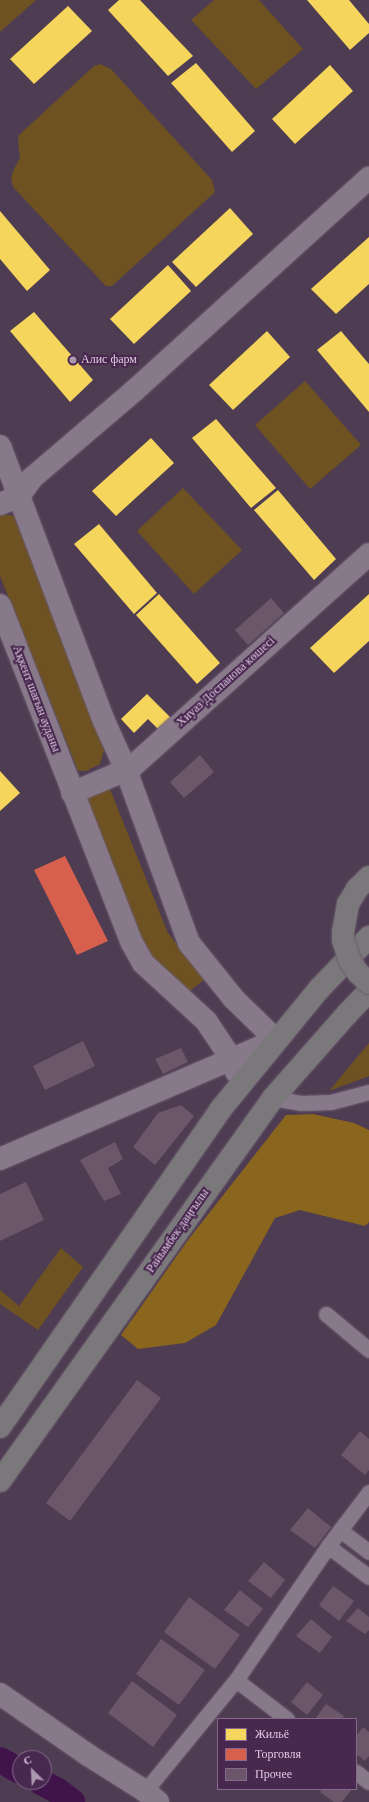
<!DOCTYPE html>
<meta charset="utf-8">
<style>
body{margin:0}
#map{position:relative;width:369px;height:1802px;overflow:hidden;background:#4e3c52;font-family:"Times New Roman",serif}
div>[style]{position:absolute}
.green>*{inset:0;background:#6e5221}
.forest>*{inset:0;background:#8a651e}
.homes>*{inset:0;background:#f6d55c}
.shops>*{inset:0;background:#d6604d}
.river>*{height:26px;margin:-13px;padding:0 13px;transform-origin:13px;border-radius:13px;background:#40144a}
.building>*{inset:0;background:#6c576a}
.roads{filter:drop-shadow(0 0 1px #6b5b6e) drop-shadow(0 0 1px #6b5b6e)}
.street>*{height:15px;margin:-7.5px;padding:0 7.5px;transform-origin:7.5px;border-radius:7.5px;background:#877989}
.secondary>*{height:22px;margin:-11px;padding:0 11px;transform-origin:11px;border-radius:11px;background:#877989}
.highway>*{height:22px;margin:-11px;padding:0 11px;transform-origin:11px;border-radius:11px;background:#7a787b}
.bridges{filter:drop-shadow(0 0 1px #6b5b6e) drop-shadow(0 0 1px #6b5b6e)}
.highway-bridge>*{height:22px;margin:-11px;padding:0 11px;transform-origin:11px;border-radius:11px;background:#7a787b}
.dots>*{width:11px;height:11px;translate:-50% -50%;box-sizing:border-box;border:2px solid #492850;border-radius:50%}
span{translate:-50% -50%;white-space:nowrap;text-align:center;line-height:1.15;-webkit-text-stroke:4px #492850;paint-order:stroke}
.poi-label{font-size:12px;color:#dfcbe3}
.left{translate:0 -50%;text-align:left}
.street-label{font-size:12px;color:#dfcbe3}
.legend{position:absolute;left:217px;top:1718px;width:140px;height:72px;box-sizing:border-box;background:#492850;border:1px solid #85698b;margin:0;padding:5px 7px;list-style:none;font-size:12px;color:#dfcbe3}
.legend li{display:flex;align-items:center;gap:8px;height:20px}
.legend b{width:20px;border:1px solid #85698b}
.north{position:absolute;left:12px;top:1750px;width:40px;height:40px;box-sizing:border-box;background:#492850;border:1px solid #85698b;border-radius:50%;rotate:336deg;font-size:11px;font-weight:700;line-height:16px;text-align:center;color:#dfcbe3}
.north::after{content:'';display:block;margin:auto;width:14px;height:18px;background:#ac99b0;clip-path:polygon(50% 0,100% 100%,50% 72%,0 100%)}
</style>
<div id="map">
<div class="green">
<i style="clip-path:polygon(0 0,36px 0,0 32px)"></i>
<i style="clip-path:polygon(214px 0,259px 0,303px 49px,256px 89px,191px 20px)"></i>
<i style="clip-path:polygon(100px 64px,111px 69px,212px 180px,215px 192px,112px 286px,106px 286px,13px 187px,11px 179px,13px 171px,20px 158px,18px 141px,19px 135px,94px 66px)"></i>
<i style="clip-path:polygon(305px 381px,361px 445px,310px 489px,255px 425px)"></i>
<i style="clip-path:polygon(183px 488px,242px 550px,194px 594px,137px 531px)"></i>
<i style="clip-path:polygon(3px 514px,14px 516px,104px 750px,100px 764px,86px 771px,78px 771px,0 576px,0 515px)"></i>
<i style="clip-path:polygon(109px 787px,168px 933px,205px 979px,186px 994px,144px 955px,82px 801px)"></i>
<i style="clip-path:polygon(369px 1043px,369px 1076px,329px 1091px)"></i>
<i style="clip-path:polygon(61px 1248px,83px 1267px,38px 1330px,0 1304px,0 1290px,19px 1306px)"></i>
</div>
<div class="forest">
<i style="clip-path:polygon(313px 1114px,354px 1123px,369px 1130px,369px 1222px,365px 1226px,300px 1210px,275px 1218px,216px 1325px,185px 1343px,138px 1349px,121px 1335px,188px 1240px,286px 1115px)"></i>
</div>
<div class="homes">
<i style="clip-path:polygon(119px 0,140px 0,193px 56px,168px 76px,108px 10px)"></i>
<i style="clip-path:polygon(307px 0,349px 0,369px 24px,369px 33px,350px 50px)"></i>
<i style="clip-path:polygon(68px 6px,92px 31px,34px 84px,10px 59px)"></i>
<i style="clip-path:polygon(196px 63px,255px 131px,232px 152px,171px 83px)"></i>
<i style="clip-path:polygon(330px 65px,353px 91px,295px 144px,272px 119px)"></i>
<i style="clip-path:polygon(230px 208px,253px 234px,196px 287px,172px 262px)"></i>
<i style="clip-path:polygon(0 211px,50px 270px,27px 291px,0 259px)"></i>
<i style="clip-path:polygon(369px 237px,369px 284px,336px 314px,311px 289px)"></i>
<i style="clip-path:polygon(168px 265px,191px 291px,134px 344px,110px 319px)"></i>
<i style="clip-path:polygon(34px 312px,93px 380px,70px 402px,10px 331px)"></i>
<i style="clip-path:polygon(267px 331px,290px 357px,233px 410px,209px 385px)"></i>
<i style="clip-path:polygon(341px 331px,369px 364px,369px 412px,317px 350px)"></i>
<i style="clip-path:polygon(216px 419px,276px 488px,251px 508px,192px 438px)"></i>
<i style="clip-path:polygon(151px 438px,174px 463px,116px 516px,92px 491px)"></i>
<i style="clip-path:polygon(278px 490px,336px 559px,314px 580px,254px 510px)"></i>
<i style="clip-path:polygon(99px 524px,157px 593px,134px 614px,74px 544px)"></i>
<i style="clip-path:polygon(159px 594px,220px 663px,197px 684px,136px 615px)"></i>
<i style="clip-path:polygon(369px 594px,369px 641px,334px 673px,310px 648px)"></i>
<i style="clip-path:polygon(147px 694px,173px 720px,162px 733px,148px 719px,134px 733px,121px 719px)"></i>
<i style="clip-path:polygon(0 771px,20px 793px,0 811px)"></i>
</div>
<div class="shops">
<i style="clip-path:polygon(65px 856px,108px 941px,77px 955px,34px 870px)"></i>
</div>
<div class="river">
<i style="left:0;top:1760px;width:23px;rotate:29deg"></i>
<i style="left:41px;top:1782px;width:19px;rotate:28deg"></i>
<i style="left:58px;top:1791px;width:18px;rotate:38deg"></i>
</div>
<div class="building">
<i style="clip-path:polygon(271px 598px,284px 613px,248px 645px,235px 630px)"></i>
<i style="clip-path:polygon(200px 755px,214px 772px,184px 798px,170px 782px)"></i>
<i style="clip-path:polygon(83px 1041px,95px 1066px,45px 1090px,33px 1066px)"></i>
<i style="clip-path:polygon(181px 1048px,188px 1062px,163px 1074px,155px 1059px)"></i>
<i style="clip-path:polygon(181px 1105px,194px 1116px,155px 1165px,133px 1147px,158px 1113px)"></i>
<i style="clip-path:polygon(115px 1142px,123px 1159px,108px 1168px,121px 1194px,104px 1201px,80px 1160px)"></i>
<i style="clip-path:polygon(26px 1182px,44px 1220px,0 1241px,0 1194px)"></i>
<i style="clip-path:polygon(137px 1380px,161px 1398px,70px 1521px,46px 1503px)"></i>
<i style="clip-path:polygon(360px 1431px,369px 1439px,369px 1470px,365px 1475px,341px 1455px)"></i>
<i style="clip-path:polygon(308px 1508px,331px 1527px,315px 1548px,290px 1530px)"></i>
<i style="clip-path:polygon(264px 1562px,285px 1580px,271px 1598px,248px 1581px)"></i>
<i style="clip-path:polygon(333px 1586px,354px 1601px,339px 1621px,319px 1605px)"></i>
<i style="clip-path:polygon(240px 1590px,263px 1609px,248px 1627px,224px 1610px)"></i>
<i style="clip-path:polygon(189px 1597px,240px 1635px,215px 1669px,164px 1632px)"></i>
<i style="clip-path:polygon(358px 1608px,369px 1617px,369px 1630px,365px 1634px,346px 1621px)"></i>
<i style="clip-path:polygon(311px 1619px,332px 1637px,320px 1653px,296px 1636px)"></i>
<i style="clip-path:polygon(161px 1639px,205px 1670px,179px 1705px,136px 1674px)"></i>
<i style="clip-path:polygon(132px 1681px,177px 1715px,153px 1747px,108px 1713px)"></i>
<i style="clip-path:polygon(307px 1682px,323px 1695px,307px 1715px,291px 1702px)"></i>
<i style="clip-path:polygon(326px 1704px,344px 1716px,342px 1719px,315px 1719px)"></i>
<i style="clip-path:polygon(363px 1727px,369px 1732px,369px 1756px,365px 1761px,356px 1754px,356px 1736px)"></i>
<i style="clip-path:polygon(322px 1789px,352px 1789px,342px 1802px,334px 1802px,320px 1792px)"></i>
</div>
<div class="roads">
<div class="street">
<i style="left:273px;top:1098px;width:29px;rotate:10deg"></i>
<i style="left:302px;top:1103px;width:29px;rotate:-2deg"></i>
<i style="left:331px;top:1102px;width:39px;rotate:-15deg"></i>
<i style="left:326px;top:1314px;width:56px;rotate:39.9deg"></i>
<i style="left:340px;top:1530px;width:36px;rotate:37deg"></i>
<i style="left:328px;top:1546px;width:51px;rotate:37.1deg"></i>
<i style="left:236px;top:1680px;width:64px;rotate:37.4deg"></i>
<i style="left:356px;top:1772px;width:16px;rotate:38deg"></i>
<i style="left:145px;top:1791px;width:144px;rotate:-50.7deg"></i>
<i style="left:236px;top:1680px;width:163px;rotate:-55.5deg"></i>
<i style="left:328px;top:1546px;width:68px;rotate:-52.8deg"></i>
</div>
<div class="secondary">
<i style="left:0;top:446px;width:294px;rotate:69.3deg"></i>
<i style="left:104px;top:721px;width:54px;rotate:65.8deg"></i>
<i style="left:126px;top:770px;width:184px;rotate:70deg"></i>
<i style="left:189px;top:943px;width:72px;rotate:51.2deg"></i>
<i style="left:234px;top:999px;width:59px;rotate:44.3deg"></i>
<i style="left:276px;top:1040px;width:301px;rotate:156.7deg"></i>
<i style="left:0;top:504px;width:21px;rotate:-23deg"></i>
<i style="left:19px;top:496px;width:22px;rotate:-54deg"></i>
<i style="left:32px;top:478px;width:135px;rotate:-40.5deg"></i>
<i style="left:135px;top:390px;width:316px;rotate:-42.2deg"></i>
<i style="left:0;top:605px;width:363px;rotate:68.7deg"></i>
<i style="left:132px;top:943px;width:23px;rotate:61deg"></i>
<i style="left:143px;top:963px;width:86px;rotate:42.6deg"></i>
<i style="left:206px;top:1021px;width:45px;rotate:56deg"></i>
<i style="left:231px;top:1058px;width:15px;rotate:70deg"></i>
<i style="left:72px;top:793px;width:59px;rotate:-23.1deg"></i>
<i style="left:126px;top:770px;width:8px;rotate:-30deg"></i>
<i style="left:133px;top:766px;width:317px;rotate:-41.9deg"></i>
<i style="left:0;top:1694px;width:107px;rotate:34.7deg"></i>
<i style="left:88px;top:1755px;width:67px;rotate:32.3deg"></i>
<i style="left:145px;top:1791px;width:17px;rotate:40deg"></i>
</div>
<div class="highway">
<i style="left:0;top:1427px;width:386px;rotate:-55.2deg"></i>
<i style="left:220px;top:1110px;width:158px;rotate:-50.7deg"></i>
<i style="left:320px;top:988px;width:71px;rotate:-46.1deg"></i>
<i style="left:0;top:1481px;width:470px;rotate:-54.5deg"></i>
<i style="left:273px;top:1098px;width:112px;rotate:-48.6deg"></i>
<i style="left:347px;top:1014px;width:32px;rotate:-46deg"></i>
</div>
</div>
<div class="bridges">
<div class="highway-bridge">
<i style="left:369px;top:877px;width:17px;rotate:135deg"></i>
<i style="left:357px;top:889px;width:17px;rotate:121deg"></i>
<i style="left:348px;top:904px;width:27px;rotate:100deg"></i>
<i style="left:343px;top:931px;width:9px;rotate:90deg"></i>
<i style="left:343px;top:940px;width:20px;rotate:72deg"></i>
<i style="left:349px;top:959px;width:17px;rotate:57deg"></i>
<i style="left:358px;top:973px;width:15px;rotate:42deg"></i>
</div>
</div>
<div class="dots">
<i style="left:73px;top:360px;background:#ac99b0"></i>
</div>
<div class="poi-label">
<span class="left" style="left:81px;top:360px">Алис фарм</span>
</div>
<div class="street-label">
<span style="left:226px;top:682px;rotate:-42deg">Хиуаз Доспанова көшесі</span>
<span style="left:36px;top:699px;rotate:69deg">Ақкент шағын ауданы</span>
<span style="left:178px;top:1231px;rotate:-55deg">Райымбек даңғылы</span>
</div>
<ul class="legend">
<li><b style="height:11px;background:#f6d55c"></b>Жильё</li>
<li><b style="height:11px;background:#d6604d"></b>Торговля</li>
<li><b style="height:11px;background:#6c576a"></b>Прочее</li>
</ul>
<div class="north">С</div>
</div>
